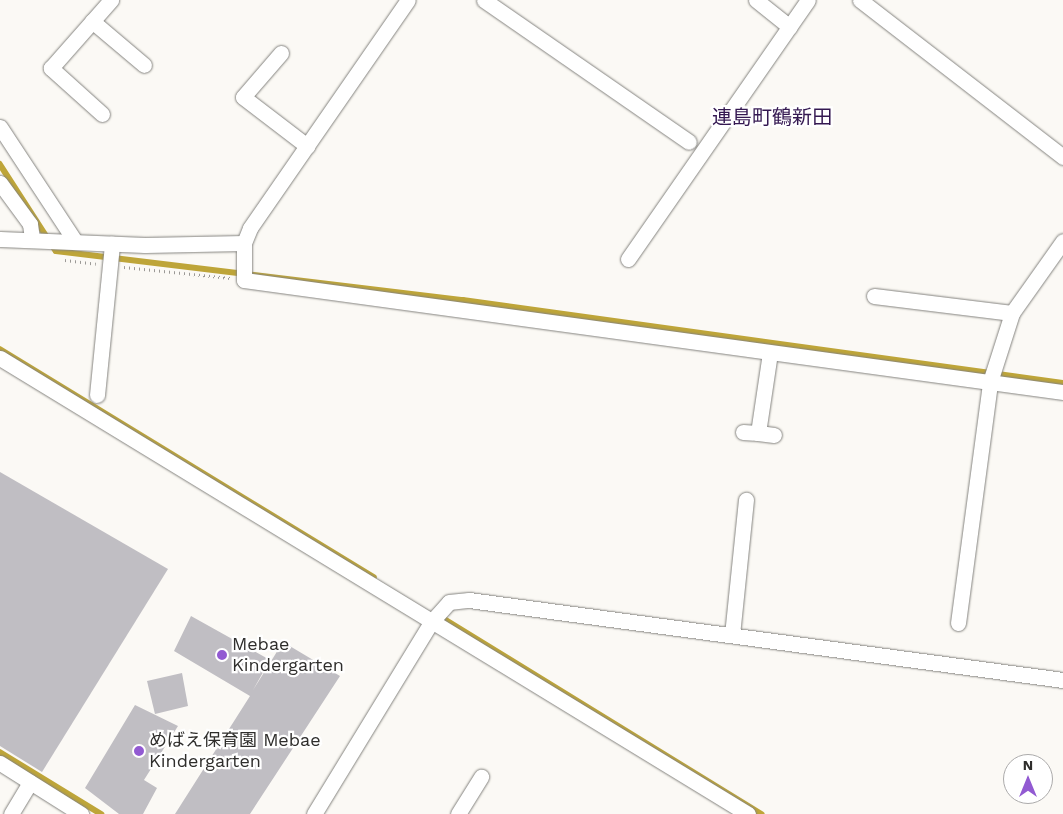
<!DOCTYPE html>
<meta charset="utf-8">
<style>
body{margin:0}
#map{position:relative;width:1063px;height:814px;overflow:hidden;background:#fbf9f5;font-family:"Work Sans","Noto Sans JP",sans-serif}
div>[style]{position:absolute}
.stream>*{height:5.5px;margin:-2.75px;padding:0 2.75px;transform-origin:2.75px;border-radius:2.75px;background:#bea539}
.building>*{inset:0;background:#c0bec3}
.path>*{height:3px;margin-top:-1.5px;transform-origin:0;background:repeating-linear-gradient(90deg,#9b9996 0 1px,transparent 0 5px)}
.roads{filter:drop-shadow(0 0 1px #84837f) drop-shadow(0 0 1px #84837f)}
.street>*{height:15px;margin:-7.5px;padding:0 7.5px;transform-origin:7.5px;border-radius:7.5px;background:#fff}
.dots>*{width:14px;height:14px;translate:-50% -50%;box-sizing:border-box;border:2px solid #fff;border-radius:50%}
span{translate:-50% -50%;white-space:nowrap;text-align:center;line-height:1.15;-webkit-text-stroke:4.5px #fff;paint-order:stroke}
.poi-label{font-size:18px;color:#2f2e2c}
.left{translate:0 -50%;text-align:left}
.quarter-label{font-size:20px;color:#341851}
.north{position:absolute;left:1003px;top:754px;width:50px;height:50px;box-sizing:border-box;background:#fff;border:1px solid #acabab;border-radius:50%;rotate:0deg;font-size:14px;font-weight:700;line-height:20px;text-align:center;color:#2f2e2c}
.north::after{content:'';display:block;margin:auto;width:18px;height:22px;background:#925ad2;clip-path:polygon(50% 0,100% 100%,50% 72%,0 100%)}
</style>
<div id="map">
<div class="stream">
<i style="left:0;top:164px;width:103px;rotate:57.2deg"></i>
<i style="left:56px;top:251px;width:410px;rotate:6.9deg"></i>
<i style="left:463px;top:300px;width:606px;rotate:7.88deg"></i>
<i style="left:0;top:349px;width:438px;rotate:31.4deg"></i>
<i style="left:438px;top:615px;width:380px;rotate:31.6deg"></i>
<i style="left:0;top:752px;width:119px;rotate:31.5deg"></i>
</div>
<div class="building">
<i style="clip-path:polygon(0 472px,168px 569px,42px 772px,0 746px)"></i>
<i style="clip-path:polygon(191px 616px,270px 660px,253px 690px,283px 642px,340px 676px,250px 814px,175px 814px,250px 696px,174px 651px)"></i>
<i style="clip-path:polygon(182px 673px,188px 706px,155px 714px,147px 681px)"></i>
<i style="clip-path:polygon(135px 705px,178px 726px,144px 780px,157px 788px,143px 814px,119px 814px,85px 788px)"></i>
</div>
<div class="path">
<i style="left:65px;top:260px;width:31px;rotate:7deg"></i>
<i style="left:124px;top:267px;width:107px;rotate:5.9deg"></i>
</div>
<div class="roads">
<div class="street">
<i style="left:484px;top:0;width:249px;rotate:34.7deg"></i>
<i style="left:756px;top:0;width:43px;rotate:38.5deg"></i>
<i style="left:860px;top:0;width:257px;rotate:37.7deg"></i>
<i style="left:92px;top:21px;width:68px;rotate:40.2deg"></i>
<i style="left:281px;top:53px;width:58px;rotate:130.8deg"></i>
<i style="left:243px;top:97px;width:81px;rotate:37.4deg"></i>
<i style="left:102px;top:114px;width:69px;rotate:-138deg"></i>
<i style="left:51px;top:68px;width:91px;rotate:-48.6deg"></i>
<i style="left:0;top:127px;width:136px;rotate:56.7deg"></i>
<i style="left:0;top:183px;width:51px;rotate:53.8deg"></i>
<i style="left:30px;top:224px;width:15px;rotate:82deg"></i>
<i style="left:0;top:239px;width:145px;rotate:2.4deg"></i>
<i style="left:145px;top:245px;width:99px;rotate:-1.2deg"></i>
<i style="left:244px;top:243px;width:16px;rotate:-68deg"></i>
<i style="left:250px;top:228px;width:277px;rotate:-55.3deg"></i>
<i style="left:244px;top:243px;width:37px;rotate:90deg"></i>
<i style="left:244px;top:280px;width:827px;rotate:7.79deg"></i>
<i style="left:628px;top:259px;width:315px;rotate:-55.2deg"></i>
<i style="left:874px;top:296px;width:139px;rotate:7deg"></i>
<i style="left:1012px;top:313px;width:88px;rotate:-54.7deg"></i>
<i style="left:0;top:358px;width:876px;rotate:31.37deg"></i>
<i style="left:97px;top:395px;width:152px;rotate:-84.3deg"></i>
<i style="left:743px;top:432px;width:15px;rotate:4deg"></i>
<i style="left:758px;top:433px;width:81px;rotate:-81.5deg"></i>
<i style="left:758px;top:433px;width:16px;rotate:7deg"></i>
<i style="left:958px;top:623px;width:243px;rotate:-82.4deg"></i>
<i style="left:990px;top:382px;width:72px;rotate:-72.3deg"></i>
<i style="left:732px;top:635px;width:136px;rotate:-84.1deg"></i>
<i style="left:0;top:763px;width:96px;rotate:32.2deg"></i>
<i style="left:11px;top:814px;width:37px;rotate:-59deg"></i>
<i style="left:314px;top:814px;width:226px;rotate:-58.6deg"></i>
<i style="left:432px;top:621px;width:25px;rotate:-48deg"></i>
<i style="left:449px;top:602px;width:20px;rotate:-6deg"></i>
<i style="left:469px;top:600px;width:599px;rotate:7.67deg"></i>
<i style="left:458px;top:814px;width:44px;rotate:-58.1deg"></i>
</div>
</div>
<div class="dots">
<i style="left:222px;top:655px;background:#925ad2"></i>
<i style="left:139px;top:751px;background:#925ad2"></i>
</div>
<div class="poi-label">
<span class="left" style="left:232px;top:655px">Mebae<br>Kindergarten</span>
<span class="left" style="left:149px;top:751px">めばえ保育園 Mebae<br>Kindergarten</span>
</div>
<div class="quarter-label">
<span style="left:772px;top:117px">連島町鶴新田</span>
</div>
<div class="north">N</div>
</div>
